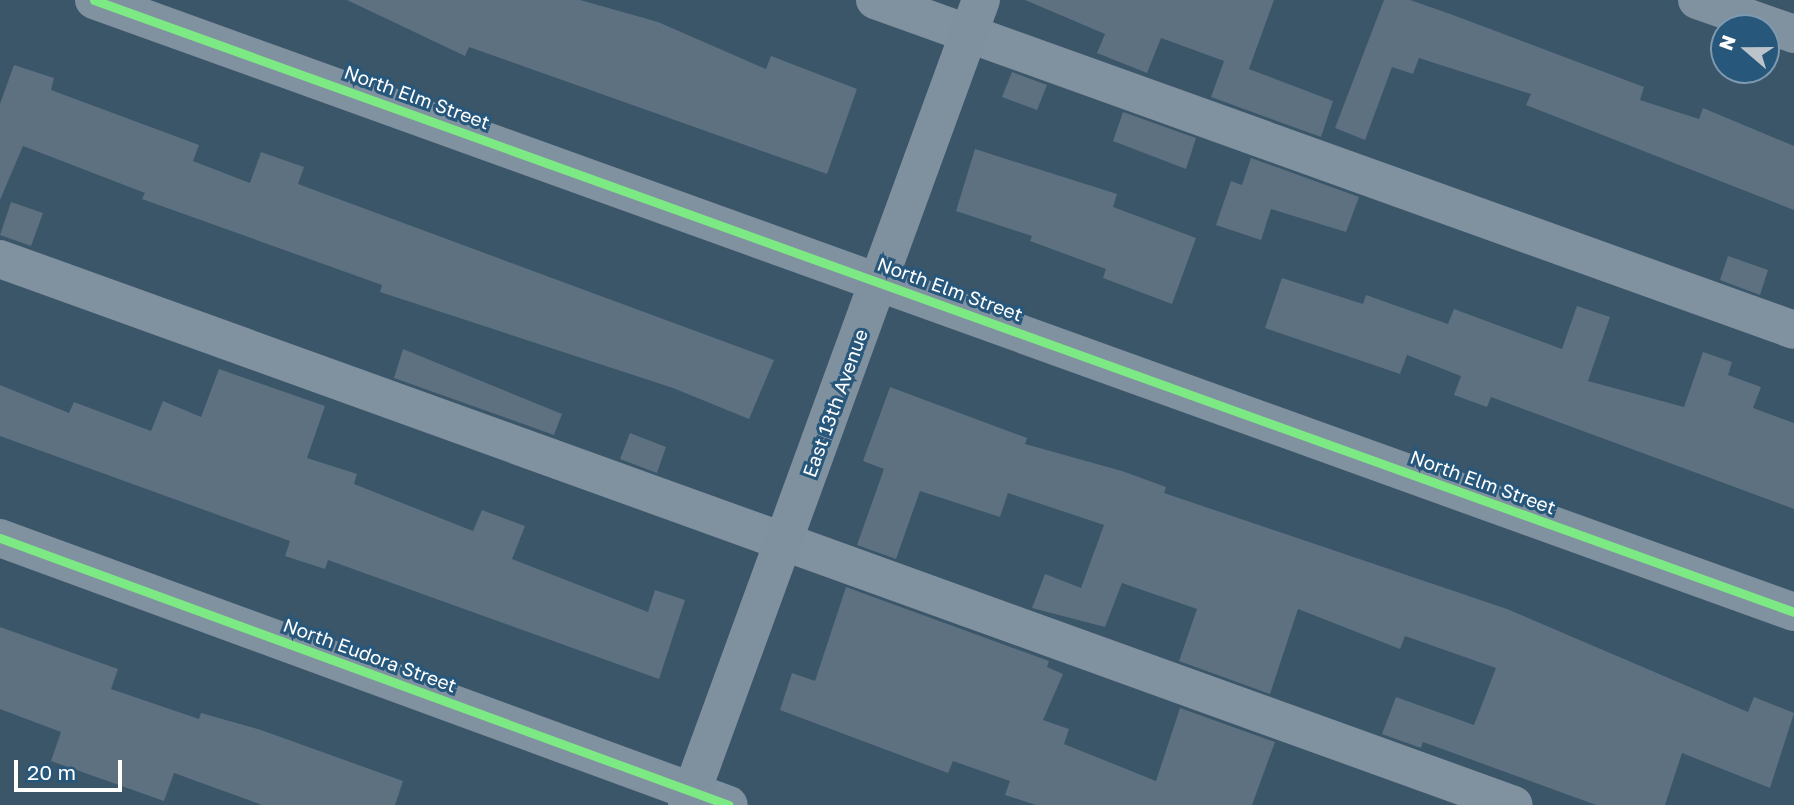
<!DOCTYPE html>
<style>
body{margin:0}
#map{position:relative;width:1794px;height:805px;overflow:hidden;background:#3b5569;font-family:"Golos Text",sans-serif}
div>[style]{position:absolute}
.building>*{inset:0;background:#5d7181}
.minor>*{height:38px;margin:-19px;padding:0 19px;transform-origin:19px;border-radius:19px;background:#8091a0}
.major>*{height:38px;margin:-19px;padding:0 19px;transform-origin:19px;border-radius:19px;background:#7f909f}
.cycleway>*{height:9px;margin:-4.5px;padding:0 4.5px;transform-origin:4.5px;border-radius:4.5px;background:#7ce984}
span{translate:-50% -50%;white-space:nowrap;text-align:center;line-height:1.15;-webkit-text-stroke:6px #28577c;paint-order:stroke}
.street-label{font-size:19px;color:#fff}
.north{position:absolute;left:1710px;top:14px;width:70px;height:70px;box-sizing:border-box;background:#28577c;border:2px solid #7e9ab0;border-radius:50%;rotate:290deg;font-size:19px;font-weight:700;line-height:28px;text-align:center;color:#fff}
.north::after{content:'';display:block;margin:auto;width:24px;height:32px;background:#bac4ca;clip-path:polygon(50% 0,100% 100%,50% 72%,0 100%)}
.scale{position:absolute;left:14px;top:760px;width:108px;height:32px;box-sizing:border-box;border:4px solid #fff;border-top:0;padding-left:9px;font-size:21px;line-height:24px;white-space:nowrap;color:#fff;-webkit-text-stroke:5px #28577c;paint-order:stroke}
</style>
<div id="map">
<div class="building">
<i style="clip-path:polygon(347px 0,580px 0,658px 22px,766px 69px,771px 56px,857px 89px,827px 174px,469px 47px,465px 56px)"></i>
<i style="clip-path:polygon(1025px 0,1274px 0,1249px 69px,1333px 101px,1321px 137px,1211px 97px,1224px 61px,1161px 38px,1147px 73px,1097px 53px,1105px 34px)"></i>
<i style="clip-path:polygon(1384px 0,1410px 0,1453px 15px,1644px 87px,1640px 100px,1699px 119px,1703px 108px,1794px 146px,1794px 210px,1526px 105px,1531px 94px,1419px 58px,1413px 74px,1392px 67px,1365px 140px,1335px 128px)"></i>
<i style="clip-path:polygon(14px 65px,54px 78px,51px 90px,199px 145px,193px 161px,250px 183px,261px 152px,304px 167px,298px 184px,774px 360px,749px 419px,673px 388px,380px 292px,382px 285px,142px 199px,145px 193px,23px 146px,0 200px,0 104px)"></i>
<i style="clip-path:polygon(1012px 72px,1047px 85px,1037px 110px,1002px 97px)"></i>
<i style="clip-path:polygon(1123px 112px,1196px 138px,1186px 169px,1113px 141px)"></i>
<i style="clip-path:polygon(975px 149px,1117px 194px,1113px 207px,1196px 238px,1172px 304px,1103px 278px,1106px 269px,1030px 241px,1032px 236px,956px 211px)"></i>
<i style="clip-path:polygon(1251px 158px,1359px 197px,1346px 232px,1271px 209px,1261px 240px,1216px 225px,1231px 181px,1242px 185px)"></i>
<i style="clip-path:polygon(11px 202px,43px 213px,31px 246px,0 235px)"></i>
<i style="clip-path:polygon(1728px 256px,1768px 270px,1760px 295px,1720px 280px)"></i>
<i style="clip-path:polygon(1282px 278px,1363px 304px,1366px 295px,1448px 324px,1454px 309px,1562px 349px,1577px 306px,1610px 317px,1588px 381px,1684px 407px,1703px 352px,1732px 362px,1728px 375px,1761px 387px,1753px 408px,1794px 423px,1794px 509px,1491px 397px,1487px 407px,1454px 395px,1461px 376px,1407px 355px,1400px 374px,1265px 328px)"></i>
<i style="clip-path:polygon(403px 349px,562px 414px,554px 435px,394px 378px)"></i>
<i style="clip-path:polygon(219px 369px,325px 406px,307px 458px,357px 474px,354px 484px,473px 531px,482px 510px,525px 526px,512px 559px,648px 612px,655px 590px,685px 600px,659px 679px,328px 560px,325px 569px,285px 556px,290px 541px,0 436px,0 385px,69px 413px,74px 402px,151px 431px,163px 401px,201px 417px)"></i>
<i style="clip-path:polygon(890px 387px,1027px 438px,1025px 444px,1122px 471px,1166px 487px,1164px 493px,1507px 609px,1748px 712px,1754px 697px,1794px 713px,1770px 788px,1682px 753px,1665px 805px,1596px 805px,1423px 742px,1421px 748px,1382px 734px,1396px 697px,1474px 725px,1496px 668px,1405px 636px,1400px 649px,1298px 609px,1270px 694px,1179px 661px,1197px 609px,1122px 583px,1105px 627px,1032px 608px,1045px 574px,1081px 588px,1104px 525px,1008px 493px,1000px 517px,920px 491px,896px 559px,857px 545px,884px 469px,863px 461px)"></i>
<i style="clip-path:polygon(630px 433px,666px 447px,657px 473px,620px 459px)"></i>
<i style="clip-path:polygon(846px 587px,1049px 661px,1047px 667px,1063px 674px,1043px 720px,1069px 729px,1064px 744px,1156px 781px,1180px 708px,1275px 742px,1252px 805px,1036px 805px,1005px 795px,1010px 781px,953px 761px,948px 773px,780px 710px,792px 673px,815px 681px)"></i>
<i style="clip-path:polygon(0 627px,118px 669px,111px 689px,199px 719px,201px 713px,261px 730px,403px 781px,395px 805px,262px 805px,174px 773px,164px 801px,51px 761px,61px 732px,0 709px)"></i>
</div>
<div class="minor">
<i style="left:94px;top:0;width:1807px;rotate:19.8deg"></i>
<i style="left:875px;top:0;width:976px;rotate:19.75deg"></i>
<i style="left:1697px;top:0;width:103px;rotate:19.3deg"></i>
<i style="left:0;top:259px;width:1609px;rotate:19.83deg"></i>
<i style="left:0;top:538px;width:776px;rotate:20.12deg"></i>
</div>
<div class="major">
<i style="left:687px;top:805px;width:857px;rotate:-69.94deg"></i>
</div>
<div class="cycleway">
<i style="left:94px;top:0;width:1807px;rotate:19.8deg"></i>
<i style="left:0;top:538px;width:776px;rotate:20.12deg"></i>
</div>
<div class="street-label">
<span style="left:417px;top:97px;rotate:20deg">North Elm Street</span>
<span style="left:950px;top:289px;rotate:20deg">North Elm Street</span>
<span style="left:835px;top:403px;rotate:-70deg">East 13th Avenue</span>
<span style="left:1483px;top:482px;rotate:20deg">North Elm Street</span>
<span style="left:370px;top:655px;rotate:20deg">North Eudora Street</span>
</div>
<div class="north">N</div>
<div class="scale">20 m</div>
</div>
